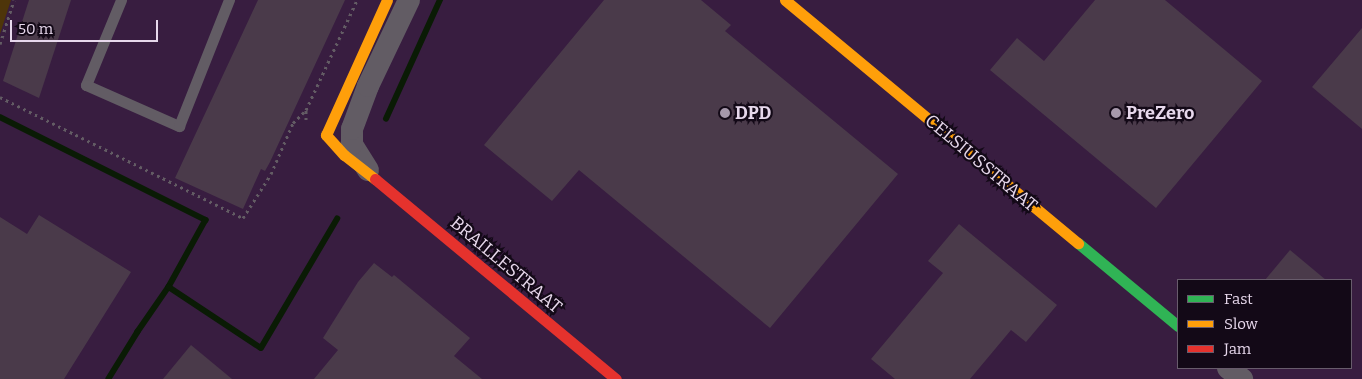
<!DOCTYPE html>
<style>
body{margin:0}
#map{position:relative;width:1362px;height:379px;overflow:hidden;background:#2e2032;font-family:Bitter,serif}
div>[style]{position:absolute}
.built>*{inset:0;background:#381d40}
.green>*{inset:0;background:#4e350a}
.stream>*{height:5.5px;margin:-2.75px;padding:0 2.75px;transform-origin:2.75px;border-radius:2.75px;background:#0a1b05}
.building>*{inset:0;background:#4a3a4a}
.path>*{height:3px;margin-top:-1.5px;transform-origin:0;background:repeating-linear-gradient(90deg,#635c64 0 2.5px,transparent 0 6.5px)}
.lane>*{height:11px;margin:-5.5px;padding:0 5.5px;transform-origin:5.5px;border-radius:5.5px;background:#625c64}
.street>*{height:22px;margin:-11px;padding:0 11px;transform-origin:11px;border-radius:11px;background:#625c64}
.fast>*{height:11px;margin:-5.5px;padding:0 5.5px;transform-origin:5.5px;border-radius:5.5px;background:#30b455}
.slow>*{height:11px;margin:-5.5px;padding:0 5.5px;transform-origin:5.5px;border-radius:5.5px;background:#ff9f0a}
.jam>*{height:11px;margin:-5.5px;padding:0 5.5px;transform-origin:5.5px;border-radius:5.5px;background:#e5322d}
.dots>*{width:14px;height:14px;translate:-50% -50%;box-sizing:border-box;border:2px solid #130917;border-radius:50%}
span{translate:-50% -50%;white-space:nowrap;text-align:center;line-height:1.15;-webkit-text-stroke:4.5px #130917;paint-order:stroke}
.poi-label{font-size:18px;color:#e7d8ec;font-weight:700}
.left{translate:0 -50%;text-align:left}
.street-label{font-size:18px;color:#e7d8ec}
.legend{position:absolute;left:1177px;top:279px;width:175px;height:90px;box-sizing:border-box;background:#130917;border:1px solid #685c6c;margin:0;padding:6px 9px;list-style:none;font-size:15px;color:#e7d8ec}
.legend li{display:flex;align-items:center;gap:10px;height:25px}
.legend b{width:25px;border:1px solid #685c6c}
.scale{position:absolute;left:10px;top:20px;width:148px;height:22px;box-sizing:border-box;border:2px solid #e7d8ec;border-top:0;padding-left:6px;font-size:15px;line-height:18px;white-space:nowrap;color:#e7d8ec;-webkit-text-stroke:4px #130917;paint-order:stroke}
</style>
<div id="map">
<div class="built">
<i style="clip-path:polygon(evenodd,0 0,1362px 0,1362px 379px,0 379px,0 0,1178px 280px,1351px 280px,1351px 368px,1178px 368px,1178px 280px)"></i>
</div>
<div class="green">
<i style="clip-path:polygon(0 0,11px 0,0 34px)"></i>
</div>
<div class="stream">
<i style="left:0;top:117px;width:230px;rotate:26.6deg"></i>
<i style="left:206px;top:220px;width:77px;rotate:118.9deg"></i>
<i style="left:169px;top:287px;width:55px;rotate:124.6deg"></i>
<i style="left:138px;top:332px;width:55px;rotate:121.7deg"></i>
<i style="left:386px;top:119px;width:131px;rotate:-65.6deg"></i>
<i style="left:169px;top:287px;width:110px;rotate:33.5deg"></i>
<i style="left:261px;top:348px;width:150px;rotate:-59.5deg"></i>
</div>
<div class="building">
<i style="clip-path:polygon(29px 0,71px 0,39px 98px,3px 81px)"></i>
<i style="clip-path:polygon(258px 0,345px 0,270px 162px,265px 171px,261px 169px,243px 209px,175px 178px)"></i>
<i style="clip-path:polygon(604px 0,701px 0,731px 25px,725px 31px,898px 174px,770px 328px,579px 170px,552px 201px,484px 145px)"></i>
<i style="clip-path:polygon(1095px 0,1165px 0,1262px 81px,1156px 208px,990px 70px,1017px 38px,1044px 61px)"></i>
<i style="clip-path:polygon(1362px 28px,1362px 129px,1312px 87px)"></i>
<i style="clip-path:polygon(39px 215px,131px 272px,64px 379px,0 379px,0 217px,27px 234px)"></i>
<i style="clip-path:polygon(959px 224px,1057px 305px,1026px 342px,1011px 330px,970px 379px,895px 379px,871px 359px,943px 273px,928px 261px)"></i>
<i style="clip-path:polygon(1290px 250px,1326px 280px,1265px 280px)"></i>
<i style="clip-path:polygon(374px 263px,392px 277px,394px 275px,470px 338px,454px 356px,482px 379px,314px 379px,338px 350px,323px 338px,358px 282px)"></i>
<i style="clip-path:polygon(191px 345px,232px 379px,163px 379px)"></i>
</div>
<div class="path">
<i style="left:0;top:44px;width:46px;rotate:-72.3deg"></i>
<i style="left:0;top:97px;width:271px;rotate:26.5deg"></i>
<i style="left:243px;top:218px;width:52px;rotate:-57.5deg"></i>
<i style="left:271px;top:174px;width:56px;rotate:-66.7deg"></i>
<i style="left:293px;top:123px;width:18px;rotate:-45deg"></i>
<i style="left:306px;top:120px;width:10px;rotate:-90deg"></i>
<i style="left:306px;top:110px;width:121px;rotate:-65.1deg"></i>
</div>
<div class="lane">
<i style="left:121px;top:0;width:92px;rotate:112.4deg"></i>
<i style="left:86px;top:85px;width:102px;rotate:23.8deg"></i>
<i style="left:179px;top:126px;width:136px;rotate:-68.4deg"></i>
</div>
<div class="street">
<i style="left:368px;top:170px;width:31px;rotate:-122deg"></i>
<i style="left:352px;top:144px;width:15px;rotate:-90deg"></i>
<i style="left:352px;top:129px;width:46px;rotate:-69.6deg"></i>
<i style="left:368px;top:86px;width:95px;rotate:-64.5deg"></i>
<i style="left:1228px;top:368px;width:18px;rotate:38deg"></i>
</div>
<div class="fast">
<i style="left:1078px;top:243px;width:130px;rotate:39.7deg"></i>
</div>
<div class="slow">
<i style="left:785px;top:0;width:381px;rotate:39.7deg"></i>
<i style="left:375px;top:179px;width:39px;rotate:-142deg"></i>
<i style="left:344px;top:155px;width:27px;rotate:-132deg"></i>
<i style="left:326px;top:135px;width:148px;rotate:-65.7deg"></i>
</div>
<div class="jam">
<i style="left:375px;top:179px;width:313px;rotate:39.7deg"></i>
</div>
<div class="dots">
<i style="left:725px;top:113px;background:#a698ab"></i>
<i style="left:1116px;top:113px;background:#a698ab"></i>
</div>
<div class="poi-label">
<span class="left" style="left:735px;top:113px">DPD</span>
<span class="left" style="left:1126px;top:113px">PreZero</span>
</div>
<div class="street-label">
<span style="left:981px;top:163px;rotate:40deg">CELSIUSSTRAAT</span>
<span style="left:506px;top:265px;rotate:40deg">BRAILLESTRAAT</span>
</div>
<ul class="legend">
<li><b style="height:6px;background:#30b455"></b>Fast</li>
<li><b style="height:6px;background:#ff9f0a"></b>Slow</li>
<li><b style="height:6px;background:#e5322d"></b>Jam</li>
</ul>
<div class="scale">50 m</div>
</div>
